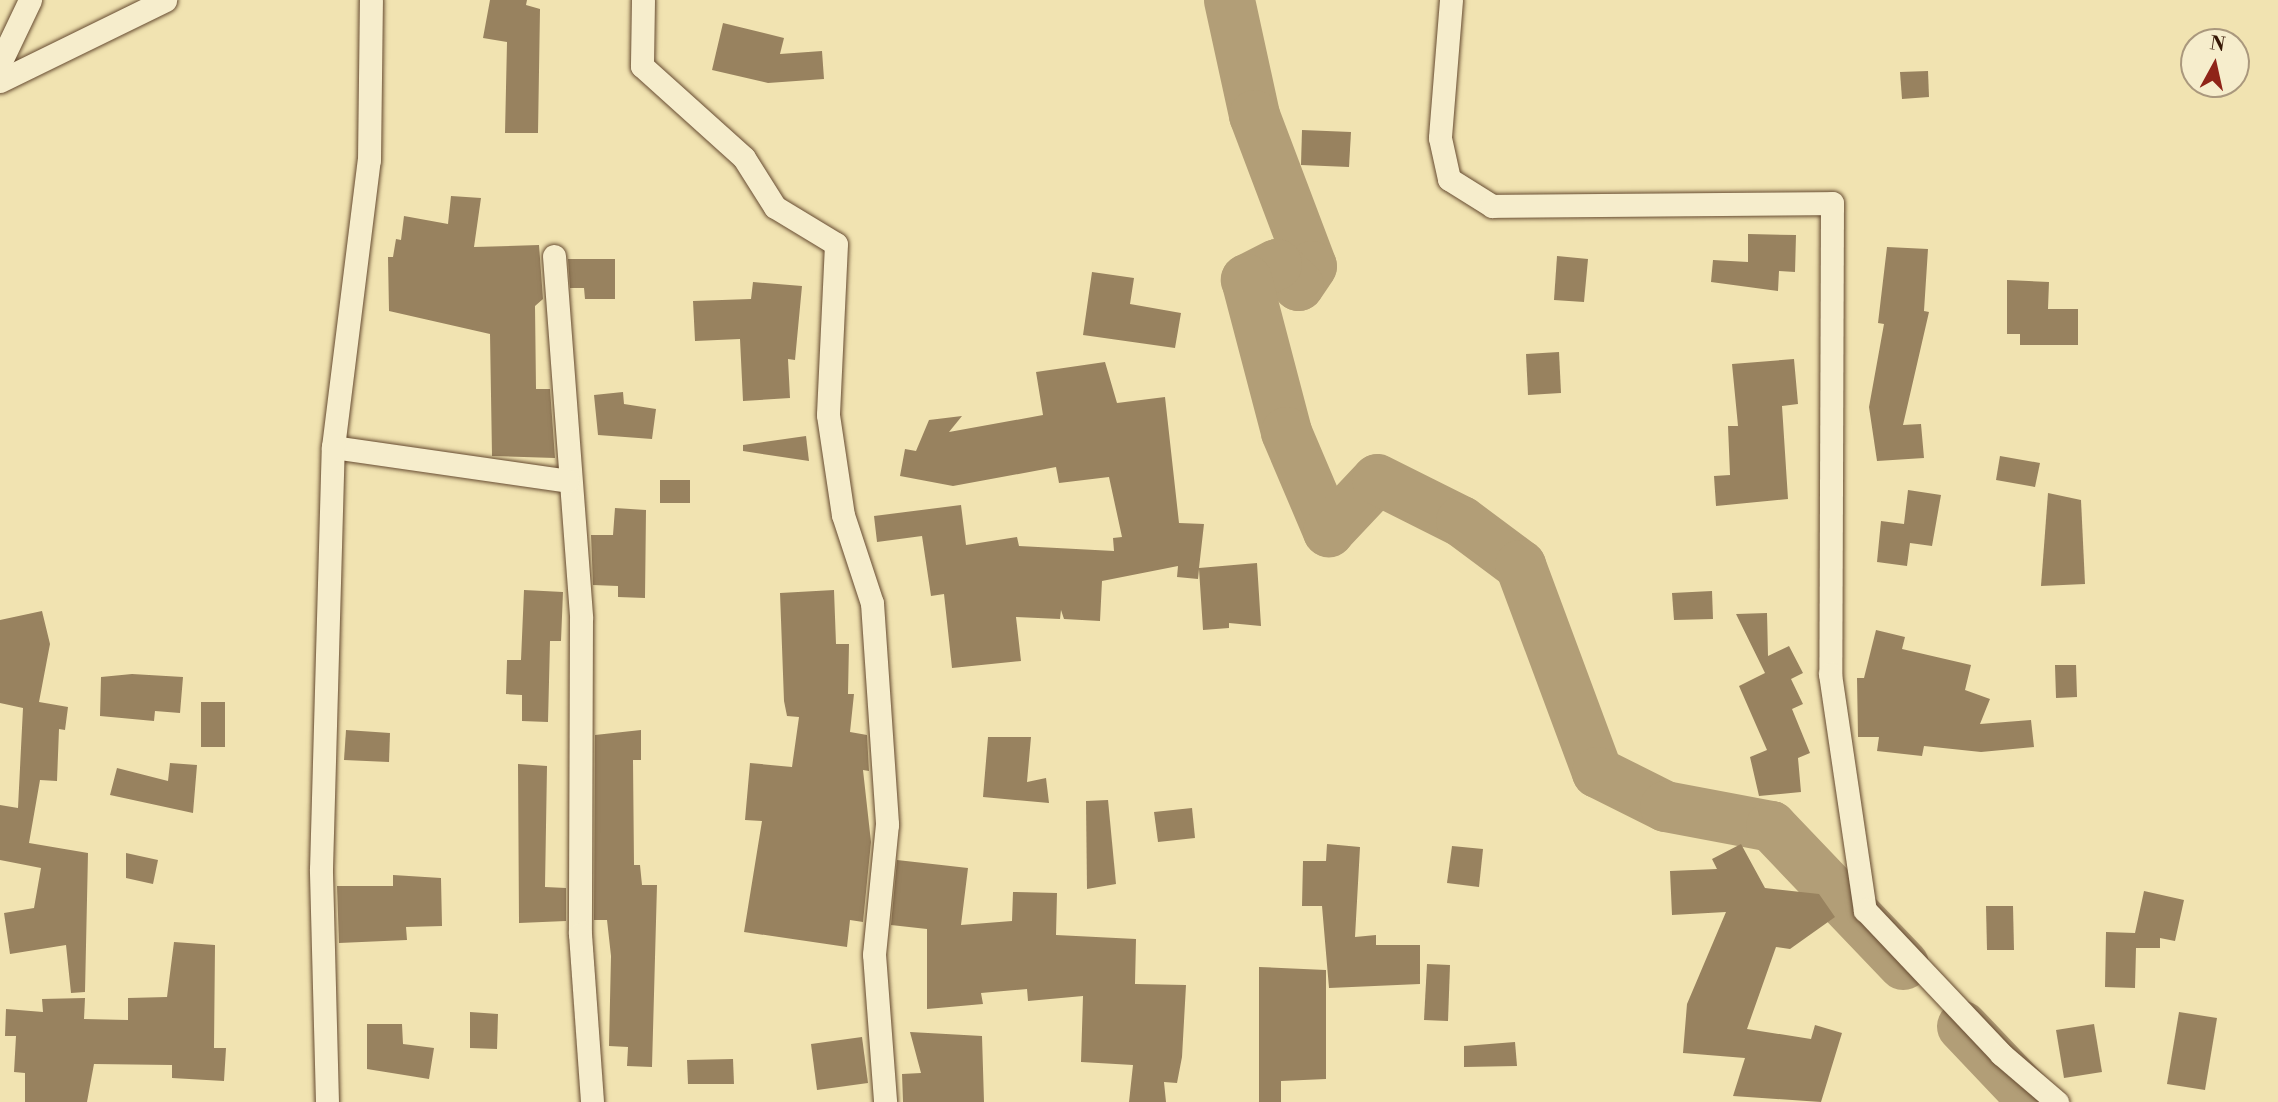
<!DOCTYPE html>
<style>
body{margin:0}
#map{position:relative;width:2278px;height:1102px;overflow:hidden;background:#f1e3b1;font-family:"Libre Bodoni",serif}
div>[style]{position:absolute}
.river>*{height:51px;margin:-25.5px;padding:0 25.5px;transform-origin:25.5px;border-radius:25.5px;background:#b29e77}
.building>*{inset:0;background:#98825f}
.roads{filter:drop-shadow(0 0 2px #664b31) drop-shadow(0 0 2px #664b31)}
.minor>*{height:23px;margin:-11.5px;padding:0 11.5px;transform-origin:11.5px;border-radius:11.5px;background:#f6edcc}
span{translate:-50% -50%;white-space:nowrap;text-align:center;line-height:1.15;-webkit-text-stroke:5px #f6edcc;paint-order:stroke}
.north{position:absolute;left:2180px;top:28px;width:70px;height:70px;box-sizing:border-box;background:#f6edcc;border:2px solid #aa987d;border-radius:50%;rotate:8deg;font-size:19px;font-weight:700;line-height:28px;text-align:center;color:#371806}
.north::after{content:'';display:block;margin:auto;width:24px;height:32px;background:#8f2418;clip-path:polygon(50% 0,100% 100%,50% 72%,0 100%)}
</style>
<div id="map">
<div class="river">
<i style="left:1229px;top:0;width:118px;rotate:77.7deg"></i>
<i style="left:1254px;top:115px;width:161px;rotate:69.3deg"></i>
<i style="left:1311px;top:266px;width:23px;rotate:124deg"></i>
<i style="left:1298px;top:285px;width:30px;rotate:-136deg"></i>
<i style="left:1276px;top:264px;width:34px;rotate:153deg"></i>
<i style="left:1246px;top:279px;width:158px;rotate:75.3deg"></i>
<i style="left:1286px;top:432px;width:108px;rotate:67deg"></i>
<i style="left:1328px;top:531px;width:71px;rotate:-46.7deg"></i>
<i style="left:1377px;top:479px;width:94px;rotate:26.6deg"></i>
<i style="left:1461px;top:521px;width:74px;rotate:36.7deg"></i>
<i style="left:1520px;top:565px;width:221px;rotate:69.6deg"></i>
<i style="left:1597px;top:772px;width:76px;rotate:26.6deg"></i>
<i style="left:1665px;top:806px;width:108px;rotate:10.7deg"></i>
<i style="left:1771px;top:826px;width:191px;rotate:46.3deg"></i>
<i style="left:1962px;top:1026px;width:105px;rotate:46.5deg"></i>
</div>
<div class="building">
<i style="clip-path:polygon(490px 0,527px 0,526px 5px,540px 9px,538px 133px,505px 133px,507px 42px,483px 38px)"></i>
<i style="clip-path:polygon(723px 23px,784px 38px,780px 54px,822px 51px,824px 79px,768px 83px,712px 70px)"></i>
<i style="clip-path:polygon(1928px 71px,1929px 97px,1902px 99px,1900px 72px)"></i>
<i style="clip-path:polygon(1302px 130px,1351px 132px,1349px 167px,1301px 165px)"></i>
<i style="clip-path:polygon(451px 196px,481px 198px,474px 247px,539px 245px,543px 299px,535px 306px,536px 389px,550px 389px,555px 458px,492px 456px,490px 334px,389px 311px,388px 257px,393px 257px,396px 239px,401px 240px,404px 216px,448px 224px)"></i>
<i style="clip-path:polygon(1748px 234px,1796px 235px,1795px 272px,1779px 271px,1778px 291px,1711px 282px,1713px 260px,1748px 262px)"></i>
<i style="clip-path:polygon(1887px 247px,1928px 249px,1924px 311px,1929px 312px,1903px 425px,1921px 424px,1924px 458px,1877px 461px,1869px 407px,1884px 324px,1878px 323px)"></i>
<i style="clip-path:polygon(1557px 256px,1588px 259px,1584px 302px,1554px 300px)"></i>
<i style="clip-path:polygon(568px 259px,615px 259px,615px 299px,585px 299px,584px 288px,570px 288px)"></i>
<i style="clip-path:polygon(1092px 272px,1134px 278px,1130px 304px,1181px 313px,1175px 348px,1083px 335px)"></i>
<i style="clip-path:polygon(2007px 280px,2049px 282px,2048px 309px,2078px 309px,2078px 345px,2020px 345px,2020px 334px,2007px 334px)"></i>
<i style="clip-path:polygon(753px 282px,802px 286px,795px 360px,788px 359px,790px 398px,743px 401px,740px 339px,695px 341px,693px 301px,751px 299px)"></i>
<i style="clip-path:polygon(1559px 352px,1561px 393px,1528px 395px,1526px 354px)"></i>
<i style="clip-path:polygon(1794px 359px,1798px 404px,1782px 406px,1788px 499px,1716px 506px,1714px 476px,1730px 475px,1728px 426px,1738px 426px,1732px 364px)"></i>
<i style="clip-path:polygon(1105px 362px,1117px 403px,1165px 397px,1179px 523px,1204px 524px,1199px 568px,1257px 563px,1261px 626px,1229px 623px,1229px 628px,1203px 630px,1199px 569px,1198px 579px,1177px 577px,1178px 566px,1102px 581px,1100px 621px,1064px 619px,1061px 610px,1060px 619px,1016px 617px,1021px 661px,952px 668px,944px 594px,931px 596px,922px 536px,877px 542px,874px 516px,961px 505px,966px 545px,1017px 537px,1019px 546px,1114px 551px,1113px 538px,1122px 537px,1109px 477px,1059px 483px,1056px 467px,953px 486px,900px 476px,905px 449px,916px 451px,929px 420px,962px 416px,949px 432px,1043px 415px,1036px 372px)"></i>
<i style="clip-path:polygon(623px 392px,624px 404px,656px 409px,652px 439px,598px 435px,594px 395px)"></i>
<i style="clip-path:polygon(806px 436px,809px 461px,743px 451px,743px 445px)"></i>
<i style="clip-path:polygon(2000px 456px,2040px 463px,2035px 487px,1996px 480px)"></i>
<i style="clip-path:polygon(660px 480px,690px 480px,690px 503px,660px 503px)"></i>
<i style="clip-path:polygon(1908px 490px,1941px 495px,1932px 546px,1910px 543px,1907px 566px,1877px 562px,1881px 521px,1904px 524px)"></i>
<i style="clip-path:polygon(2048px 493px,2081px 500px,2085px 584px,2041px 586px)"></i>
<i style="clip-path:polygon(615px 508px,646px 510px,645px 598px,618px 597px,618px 586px,593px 585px,591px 535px,613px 535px)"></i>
<i style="clip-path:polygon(524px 590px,563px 592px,561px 641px,550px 641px,548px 722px,522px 721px,522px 695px,506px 694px,507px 660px,521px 660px)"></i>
<i style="clip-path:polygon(834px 590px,836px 644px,849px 644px,848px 694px,854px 694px,850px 732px,867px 735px,869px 771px,863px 770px,871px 842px,863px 922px,850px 920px,847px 947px,744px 932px,762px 821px,745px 820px,750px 763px,792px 767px,799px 717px,787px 716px,784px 701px,780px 593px)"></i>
<i style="clip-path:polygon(1712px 591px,1713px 619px,1674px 620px,1672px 593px)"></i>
<i style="clip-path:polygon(42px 611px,50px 644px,39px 702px,68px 707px,65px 730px,59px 729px,57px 781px,40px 780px,29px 843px,88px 853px,85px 992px,71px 993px,66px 945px,10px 954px,4px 913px,34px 908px,41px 868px,0 860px,0 805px,18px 808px,23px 708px,0 703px,0 620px)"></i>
<i style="clip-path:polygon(1767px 613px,1768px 656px,1789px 646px,1803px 673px,1791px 679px,1803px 704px,1792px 709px,1810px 753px,1798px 758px,1801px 792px,1759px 796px,1750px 757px,1767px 750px,1739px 686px,1765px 673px,1736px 614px)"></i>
<i style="clip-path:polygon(1876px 630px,1905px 637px,1902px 649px,1971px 665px,1965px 690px,1990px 699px,1980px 724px,2031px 720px,2034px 747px,1981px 752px,1924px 746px,1922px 756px,1877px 751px,1879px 737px,1858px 737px,1857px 678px,1864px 678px)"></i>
<i style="clip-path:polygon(2055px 665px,2076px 665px,2077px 697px,2056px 698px)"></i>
<i style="clip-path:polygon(132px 674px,183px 677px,180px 713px,155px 711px,154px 721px,100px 716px,101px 677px)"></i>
<i style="clip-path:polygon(201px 702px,225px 702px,225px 747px,201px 747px)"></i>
<i style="clip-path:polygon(346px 730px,390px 733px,389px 762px,344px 760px)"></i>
<i style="clip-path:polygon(641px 730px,641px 760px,633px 760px,634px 865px,640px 865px,642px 885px,657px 885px,652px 1067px,627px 1066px,628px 1047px,609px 1046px,611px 956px,607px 920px,594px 920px,595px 735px)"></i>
<i style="clip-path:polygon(988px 737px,1031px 737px,1027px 782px,1046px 778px,1049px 803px,983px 797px)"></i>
<i style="clip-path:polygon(170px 763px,197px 765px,193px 813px,110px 795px,117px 768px,168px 781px)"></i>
<i style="clip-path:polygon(518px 764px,547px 766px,545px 887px,566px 888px,566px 921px,519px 923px)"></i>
<i style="clip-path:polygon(1108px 800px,1116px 884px,1087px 889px,1086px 801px)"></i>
<i style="clip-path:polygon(1192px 808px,1195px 838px,1158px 842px,1154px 812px)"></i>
<i style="clip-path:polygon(1327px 844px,1360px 847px,1355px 937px,1376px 935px,1376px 945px,1420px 945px,1420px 984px,1329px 988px,1322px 906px,1302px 906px,1303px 861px,1326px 861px)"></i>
<i style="clip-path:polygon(1741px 844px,1765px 888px,1819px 894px,1835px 917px,1790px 949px,1776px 947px,1747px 1029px,1811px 1039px,1815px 1025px,1842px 1033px,1821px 1102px,1733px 1096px,1745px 1058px,1683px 1053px,1687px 1004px,1726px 912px,1672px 915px,1670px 871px,1717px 869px,1712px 859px)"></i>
<i style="clip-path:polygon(1452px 846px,1483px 849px,1479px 887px,1447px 883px)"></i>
<i style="clip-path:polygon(126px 853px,158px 860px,153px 884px,126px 878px)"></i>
<i style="clip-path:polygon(897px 860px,968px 868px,961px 925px,1012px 921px,1013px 892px,1057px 893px,1056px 935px,1136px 939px,1135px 984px,1186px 985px,1182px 1057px,1177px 1083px,1164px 1082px,1166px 1102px,1129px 1102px,1133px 1065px,1081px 1062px,1083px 996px,1028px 1001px,1027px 989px,981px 993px,983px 1004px,927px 1009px,927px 929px,891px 925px)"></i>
<i style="clip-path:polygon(393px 875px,441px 878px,442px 926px,406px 927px,407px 940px,339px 943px,337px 886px,393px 886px)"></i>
<i style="clip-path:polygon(2144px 891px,2184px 900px,2175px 941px,2160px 938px,2160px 948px,2136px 948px,2135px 988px,2105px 987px,2106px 932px,2135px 933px)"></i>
<i style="clip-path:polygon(1986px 906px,2013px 906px,2014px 950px,1987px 950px)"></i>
<i style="clip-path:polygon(174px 942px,215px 945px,214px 1048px,226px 1048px,224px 1081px,172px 1078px,172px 1065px,94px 1064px,87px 1102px,25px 1102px,25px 1073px,14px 1072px,16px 1036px,5px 1036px,6px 1009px,43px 1012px,42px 999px,85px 998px,84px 1019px,128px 1020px,128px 998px,167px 997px)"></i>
<i style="clip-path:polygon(1427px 964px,1450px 965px,1448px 1021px,1424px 1020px)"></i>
<i style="clip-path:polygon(1259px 967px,1326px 970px,1326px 1079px,1281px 1081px,1281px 1102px,1259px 1102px)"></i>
<i style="clip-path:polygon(470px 1012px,498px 1014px,497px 1049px,470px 1048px)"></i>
<i style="clip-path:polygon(2179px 1012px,2217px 1018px,2205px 1090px,2167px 1084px)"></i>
<i style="clip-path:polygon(367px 1024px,402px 1024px,403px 1044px,434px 1048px,429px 1079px,367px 1069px)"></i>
<i style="clip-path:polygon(2094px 1024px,2102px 1072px,2064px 1078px,2056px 1030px)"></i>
<i style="clip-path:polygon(910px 1032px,982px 1036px,984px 1102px,903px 1102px,902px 1074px,921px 1073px)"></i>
<i style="clip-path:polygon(862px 1037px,868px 1083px,817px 1090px,811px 1044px)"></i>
<i style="clip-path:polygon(1515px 1042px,1517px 1066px,1464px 1067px,1464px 1046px)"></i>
<i style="clip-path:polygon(733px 1059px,734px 1084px,688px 1084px,687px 1060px)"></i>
</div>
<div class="roads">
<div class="minor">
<i style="left:643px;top:0;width:66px;rotate:90.9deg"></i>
<i style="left:642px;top:66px;width:137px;rotate:42deg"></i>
<i style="left:744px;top:158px;width:58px;rotate:57.7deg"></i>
<i style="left:775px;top:207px;width:71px;rotate:31.2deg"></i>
<i style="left:836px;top:244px;width:171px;rotate:92.7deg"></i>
<i style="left:828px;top:415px;width:101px;rotate:81.5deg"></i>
<i style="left:843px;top:515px;width:93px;rotate:71.8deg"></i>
<i style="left:872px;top:603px;width:222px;rotate:86.1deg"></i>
<i style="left:887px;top:824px;width:131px;rotate:95.7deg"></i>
<i style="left:874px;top:954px;width:148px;rotate:85.7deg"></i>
<i style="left:1451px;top:0;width:138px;rotate:94.6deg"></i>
<i style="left:1440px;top:138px;width:42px;rotate:77.6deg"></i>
<i style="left:1449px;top:179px;width:51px;rotate:32.1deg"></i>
<i style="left:1492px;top:206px;width:340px;rotate:-0.5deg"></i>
<i style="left:1832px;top:203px;width:471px;rotate:90.2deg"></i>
<i style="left:1830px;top:674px;width:239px;rotate:81.6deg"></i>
<i style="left:1865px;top:910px;width:198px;rotate:46.6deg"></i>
<i style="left:2001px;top:1054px;width:74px;rotate:40.6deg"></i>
<i style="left:0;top:63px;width:70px;rotate:-64.5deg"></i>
<i style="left:0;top:81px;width:184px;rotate:-26.1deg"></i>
<i style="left:554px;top:256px;width:363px;rotate:85.7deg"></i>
<i style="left:581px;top:618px;width:316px;rotate:90.2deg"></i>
<i style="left:580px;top:934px;width:168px;rotate:85.9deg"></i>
<i style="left:333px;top:447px;width:237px;rotate:8.2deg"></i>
<i style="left:327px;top:1102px;width:233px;rotate:-91.5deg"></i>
<i style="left:321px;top:869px;width:422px;rotate:-88.4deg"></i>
<i style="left:333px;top:447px;width:289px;rotate:-82.9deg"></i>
<i style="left:369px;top:160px;width:160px;rotate:-89.3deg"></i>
</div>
</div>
<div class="north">N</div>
</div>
